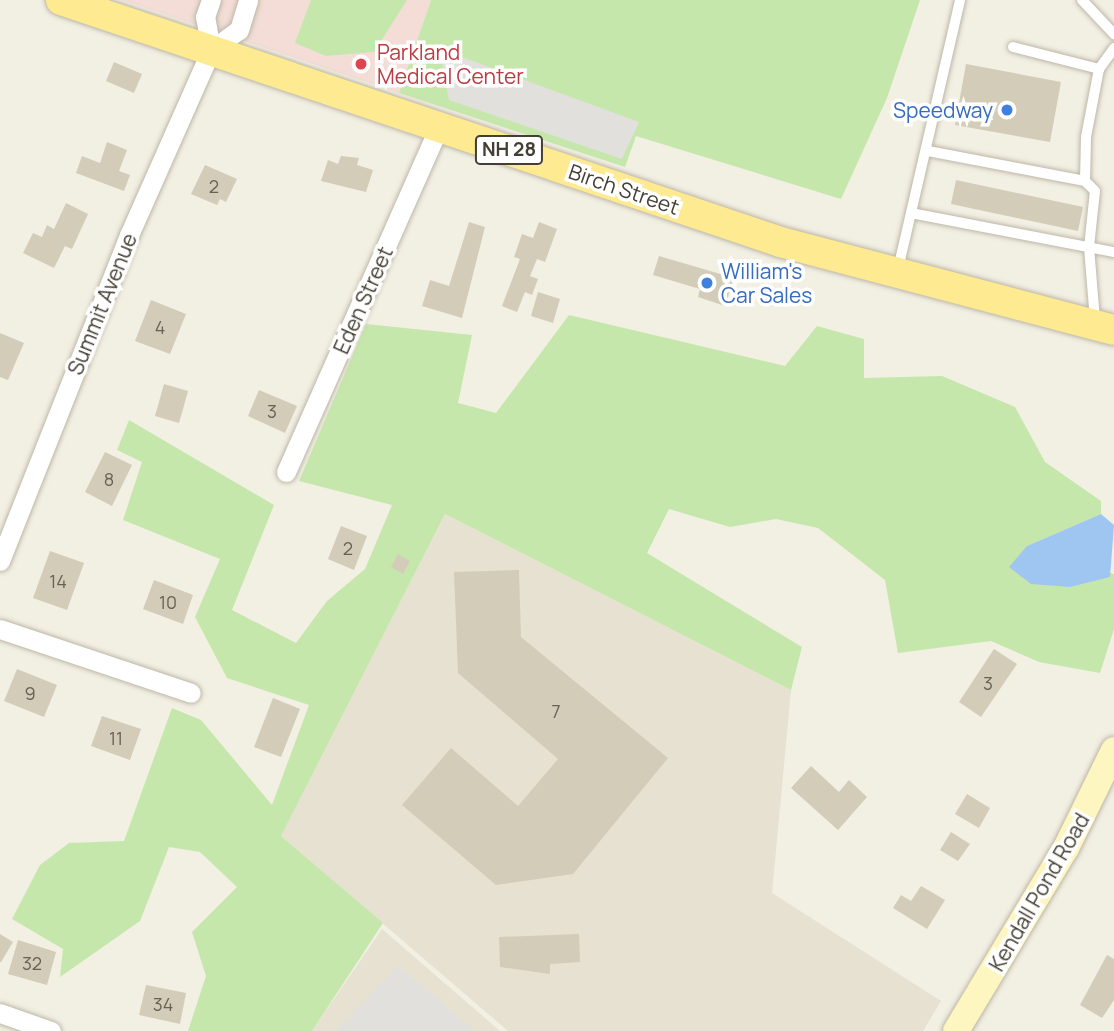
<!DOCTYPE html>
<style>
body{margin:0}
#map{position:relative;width:1114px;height:1031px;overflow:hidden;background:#f2efe3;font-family:Manrope,sans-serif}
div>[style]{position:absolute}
.residential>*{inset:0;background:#e6e1d1}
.medical>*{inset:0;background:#f3ddd6}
.green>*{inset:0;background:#c6e7ac}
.parking>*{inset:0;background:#e2e0dc}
.water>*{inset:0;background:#9fc6f0}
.building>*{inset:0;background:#d3ccb9}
.roads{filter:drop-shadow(0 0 2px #bdb7a6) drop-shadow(0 0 2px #bdb7a6)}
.lane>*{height:10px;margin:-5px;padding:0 5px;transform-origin:5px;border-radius:5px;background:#fff}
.street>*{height:19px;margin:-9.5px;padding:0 9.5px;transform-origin:9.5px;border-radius:9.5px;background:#fff}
.secondary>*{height:26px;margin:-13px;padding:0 13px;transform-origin:13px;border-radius:13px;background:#fef6c1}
.primary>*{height:30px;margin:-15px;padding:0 15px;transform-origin:15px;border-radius:15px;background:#feea90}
.dots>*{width:19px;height:19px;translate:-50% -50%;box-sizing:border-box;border:4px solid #fff;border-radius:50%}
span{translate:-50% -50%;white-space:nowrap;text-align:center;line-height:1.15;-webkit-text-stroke:7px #fff;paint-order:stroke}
.number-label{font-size:18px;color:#686255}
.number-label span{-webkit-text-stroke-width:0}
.shield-label span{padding:2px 5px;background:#fff;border:2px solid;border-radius:5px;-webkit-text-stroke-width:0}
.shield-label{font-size:19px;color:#443f34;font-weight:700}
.health-label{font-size:21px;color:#be3a42}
.left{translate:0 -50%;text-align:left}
.shop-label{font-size:21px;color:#366cbe}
.right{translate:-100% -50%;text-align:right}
.street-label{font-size:21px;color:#443f34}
</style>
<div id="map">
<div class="residential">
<i style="clip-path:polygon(445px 514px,791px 690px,772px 893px,941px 1001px,923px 1031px,508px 1031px,281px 836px)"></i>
<i style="clip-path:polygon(382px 929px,500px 1031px,312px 1031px)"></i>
</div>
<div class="medical">
<i style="clip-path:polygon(122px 0,431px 0,399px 93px)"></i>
</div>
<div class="green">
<i style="clip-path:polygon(311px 0,407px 0,374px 52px,326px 56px,295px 43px)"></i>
<i style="clip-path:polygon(431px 0,920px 0,887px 98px,841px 199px,636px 136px,625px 167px,399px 93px)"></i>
<i style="clip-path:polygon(569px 315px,785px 366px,817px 326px,864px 339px,864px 378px,942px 376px,1015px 407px,1045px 462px,1101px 501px,1101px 514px,1027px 546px,1114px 574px,1114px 629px,1100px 673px,1039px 662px,991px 641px,898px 653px,885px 580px,818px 528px,776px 519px,730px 527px,669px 509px,647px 553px,802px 647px,791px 690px,445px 514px,281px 836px,383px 923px,312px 1031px,188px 1031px,206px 976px,192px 932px,237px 887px,200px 852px,169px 847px,140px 921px,60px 977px,63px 949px,12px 919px,40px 865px,69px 843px,124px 841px,172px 708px,201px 720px,272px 805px,309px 705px,227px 678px,195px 617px,220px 559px,123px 520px,142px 462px,117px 450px,129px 420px,274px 505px,232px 610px,296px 643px,327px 601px,365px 569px,392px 505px,299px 481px,366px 324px,472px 335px,458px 403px,496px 413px)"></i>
</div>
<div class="parking">
<i style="clip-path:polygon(448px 52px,639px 122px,622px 159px,449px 100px,442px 64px)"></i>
<i style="clip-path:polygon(398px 966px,475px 1031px,336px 1031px)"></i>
</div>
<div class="water">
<i style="clip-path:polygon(1101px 514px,1114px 525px,1110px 577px,1070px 587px,1031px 584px,1009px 567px,1027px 546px)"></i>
</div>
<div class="building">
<i style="clip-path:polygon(114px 62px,142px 74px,134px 93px,106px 81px)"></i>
<i style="clip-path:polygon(966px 64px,1061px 82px,1050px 142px,955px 125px)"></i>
<i style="clip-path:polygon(107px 142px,127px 150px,119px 171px,130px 175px,124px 191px,76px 173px,82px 156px,100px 163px)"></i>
<i style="clip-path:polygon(341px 156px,359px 158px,357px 165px,373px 170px,366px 192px,321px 181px,328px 160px,338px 164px)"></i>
<i style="clip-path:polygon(205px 165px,237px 179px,226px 202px,220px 199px,217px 205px,191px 194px)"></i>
<i style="clip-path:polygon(956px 180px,1083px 207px,1078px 231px,951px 204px)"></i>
<i style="clip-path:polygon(66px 203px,88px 214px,72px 249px,65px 246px,54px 268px,23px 253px,33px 233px,42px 237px,47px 225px,54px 229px)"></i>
<i style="clip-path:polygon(469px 222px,485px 227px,462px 318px,422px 306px,430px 280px,449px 286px)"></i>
<i style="clip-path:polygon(539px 222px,557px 229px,545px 262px,537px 259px,530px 276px,538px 279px,532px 295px,525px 292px,517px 312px,502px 306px,520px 259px,514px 257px,522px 234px,533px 238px)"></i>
<i style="clip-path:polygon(659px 256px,734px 278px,725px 306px,698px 297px,700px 289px,653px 275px)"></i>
<i style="clip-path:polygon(538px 292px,560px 299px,553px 323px,531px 316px)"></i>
<i style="clip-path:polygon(151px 300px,186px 314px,170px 354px,135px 341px)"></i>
<i style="clip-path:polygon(0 333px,24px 343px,8px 380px,0 377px)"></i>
<i style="clip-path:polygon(164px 384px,188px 391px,179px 423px,155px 416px)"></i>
<i style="clip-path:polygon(259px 390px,297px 406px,285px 433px,248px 416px)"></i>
<i style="clip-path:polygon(105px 452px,132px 465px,112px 506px,85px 492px)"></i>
<i style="clip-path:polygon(341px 526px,367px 536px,354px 570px,328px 559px)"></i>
<i style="clip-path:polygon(50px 551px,84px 563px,67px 610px,33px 598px)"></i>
<i style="clip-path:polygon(398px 554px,410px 561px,403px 574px,391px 567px)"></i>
<i style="clip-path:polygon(519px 570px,521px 637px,668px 758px,573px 874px,496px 885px,402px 805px,451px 748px,518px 806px,558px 759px,458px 673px,454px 572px)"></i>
<i style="clip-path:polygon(154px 580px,193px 595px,183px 624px,143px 609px)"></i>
<i style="clip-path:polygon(994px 649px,1017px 664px,981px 717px,959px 702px)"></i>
<i style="clip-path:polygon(17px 669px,57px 685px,44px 717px,4px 701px)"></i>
<i style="clip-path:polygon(273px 698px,300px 709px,281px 757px,254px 747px)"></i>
<i style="clip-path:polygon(102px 716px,141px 729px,130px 760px,91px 746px)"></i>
<i style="clip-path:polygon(811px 766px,839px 792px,849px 780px,867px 797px,838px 830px,791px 788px)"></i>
<i style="clip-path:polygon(967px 794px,990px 808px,979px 828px,955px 814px)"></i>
<i style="clip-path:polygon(951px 832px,970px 844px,958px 861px,940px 850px)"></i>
<i style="clip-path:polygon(921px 886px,945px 900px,927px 929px,893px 908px,901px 895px,911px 901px)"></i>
<i style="clip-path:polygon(0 934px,13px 942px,1px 962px,0 962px)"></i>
<i style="clip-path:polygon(579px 934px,580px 962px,550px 964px,550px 974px,500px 967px,499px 937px)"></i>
<i style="clip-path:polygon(18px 940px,56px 952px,47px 985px,8px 974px)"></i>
<i style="clip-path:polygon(1107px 955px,1114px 959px,1114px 1000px,1102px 1018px,1080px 1005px)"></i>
<i style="clip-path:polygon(146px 985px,186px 993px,180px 1024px,139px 1015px)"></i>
</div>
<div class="roads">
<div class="lane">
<i style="left:1082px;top:0;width:47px;rotate:46.7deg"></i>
<i style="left:1013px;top:47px;width:89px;rotate:14.3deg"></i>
<i style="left:928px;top:151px;width:160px;rotate:10.8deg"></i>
<i style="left:911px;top:213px;width:207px;rotate:10.9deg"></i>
<i style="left:898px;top:269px;width:276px;rotate:-77deg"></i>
<i style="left:1095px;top:320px;width:73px;rotate:-94.7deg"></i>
<i style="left:1089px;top:247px;width:56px;rotate:-83.9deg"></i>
<i style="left:1095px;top:191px;width:14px;rotate:-135deg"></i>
<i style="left:1085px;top:181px;width:44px;rotate:-88.7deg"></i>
<i style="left:1086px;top:137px;width:69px;rotate:-79.2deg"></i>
<i style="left:1099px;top:69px;width:26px;rotate:-54deg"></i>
</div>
<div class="street">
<i style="left:211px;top:50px;width:34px;rotate:-36deg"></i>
<i style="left:239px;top:30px;width:31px;rotate:-73deg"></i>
<i style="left:211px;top:50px;width:34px;rotate:-100deg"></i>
<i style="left:205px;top:17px;width:18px;rotate:-71deg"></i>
<i style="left:286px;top:472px;width:377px;rotate:-66.1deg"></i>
<i style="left:0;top:561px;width:351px;rotate:-68.4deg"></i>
<i style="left:129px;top:235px;width:202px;rotate:-66.1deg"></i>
<i style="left:0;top:629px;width:201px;rotate:18.5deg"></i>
<i style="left:0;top:1013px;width:54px;rotate:19.4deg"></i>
</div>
<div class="secondary">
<i style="left:956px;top:1031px;width:214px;rotate:-59deg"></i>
<i style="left:1066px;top:848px;width:109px;rotate:-63.9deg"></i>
</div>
<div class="primary">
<i style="left:61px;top:0;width:760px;rotate:18.58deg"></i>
<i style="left:781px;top:242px;width:344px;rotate:14.8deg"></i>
</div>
</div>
<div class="dots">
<i style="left:361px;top:64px;background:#e0444e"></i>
<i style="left:1007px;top:110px;background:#3f7fe0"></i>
<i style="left:707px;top:283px;background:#3f7fe0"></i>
</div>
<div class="number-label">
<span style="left:214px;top:186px">2</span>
<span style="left:160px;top:327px">4</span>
<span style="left:272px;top:411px">3</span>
<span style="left:109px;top:479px">8</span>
<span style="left:348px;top:548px">2</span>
<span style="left:58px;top:581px">14</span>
<span style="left:168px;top:602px">10</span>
<span style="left:988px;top:683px">3</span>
<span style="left:30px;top:693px">9</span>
<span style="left:556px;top:711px">7</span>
<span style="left:116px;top:738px">11</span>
<span style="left:32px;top:963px">32</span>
<span style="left:163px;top:1004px">34</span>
</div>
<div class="shield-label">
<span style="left:509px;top:150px">NH 28</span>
</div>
<div class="health-label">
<span class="left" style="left:377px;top:64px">Parkland<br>Medical Center</span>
</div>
<div class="shop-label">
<span class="right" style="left:993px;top:110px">Speedway</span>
<span class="left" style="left:721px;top:283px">William's<br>Car Sales</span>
</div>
<div class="street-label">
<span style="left:624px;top:189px;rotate:19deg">Birch Street</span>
<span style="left:363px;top:300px;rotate:-66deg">Eden Street</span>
<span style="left:102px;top:304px;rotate:-68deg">Summit Avenue</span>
<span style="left:1039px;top:892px;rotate:-60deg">Kendall Pond Road</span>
</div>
</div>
